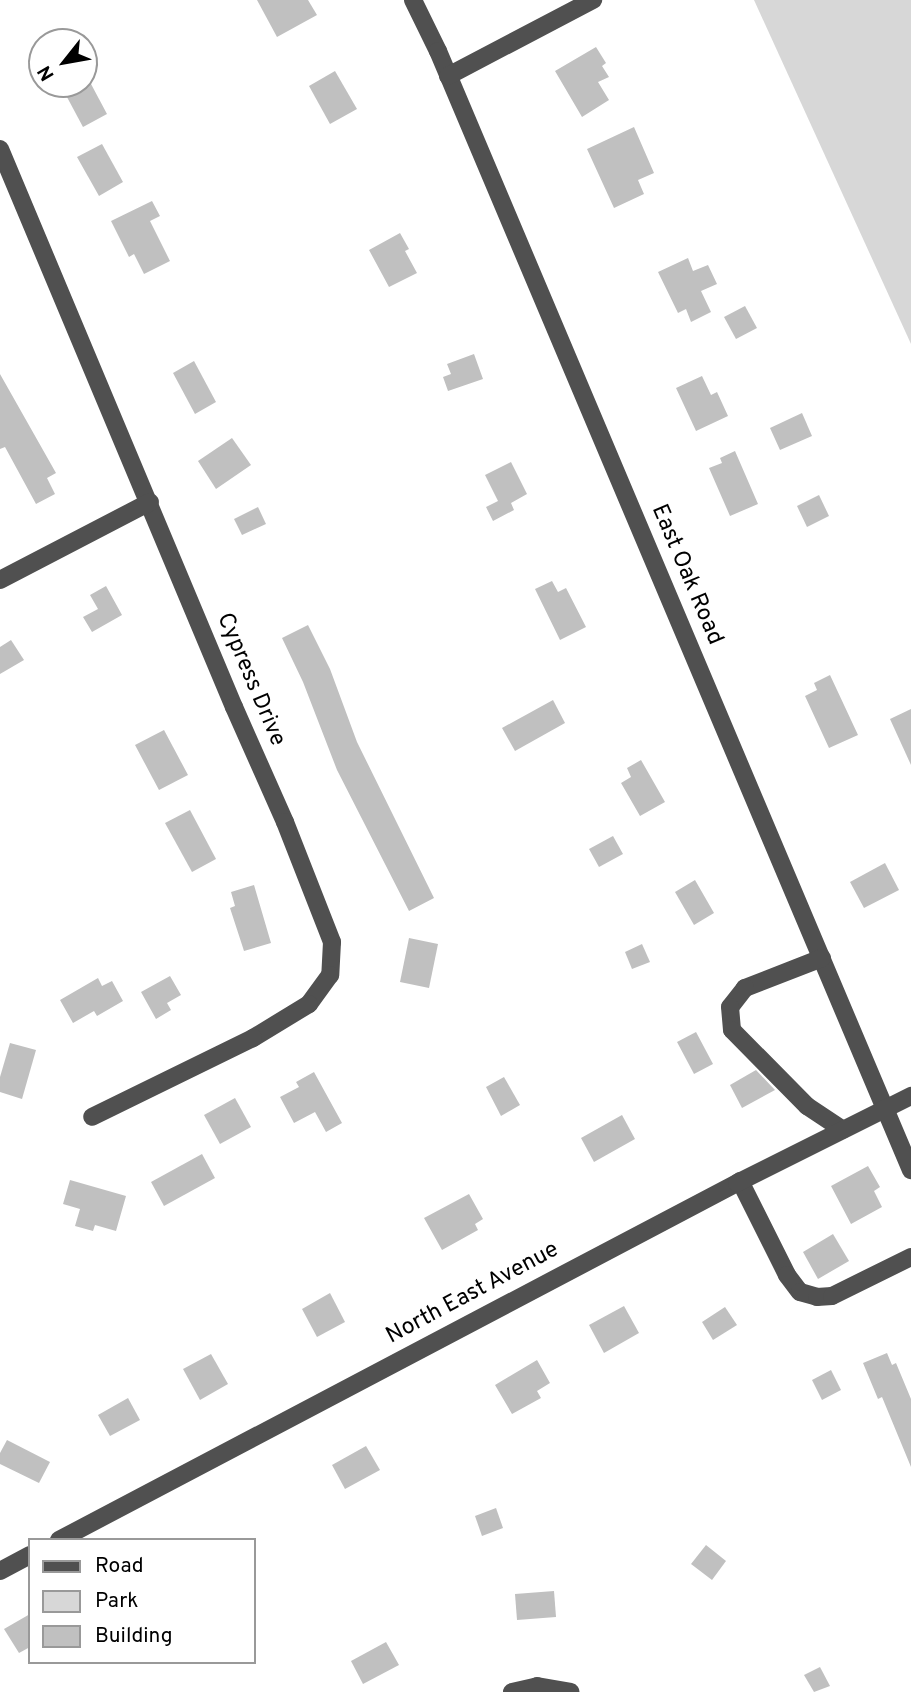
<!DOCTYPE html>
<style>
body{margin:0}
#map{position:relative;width:911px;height:1692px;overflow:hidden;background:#fff;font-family:Overpass,sans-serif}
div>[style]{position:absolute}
.green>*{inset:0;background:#d7d7d7}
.building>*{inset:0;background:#c0c0c0}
.minor>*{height:18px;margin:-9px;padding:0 9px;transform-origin:9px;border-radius:9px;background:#505050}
span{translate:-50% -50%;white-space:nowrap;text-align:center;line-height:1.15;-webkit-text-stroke:5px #fff;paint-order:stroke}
.street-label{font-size:23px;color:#000}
.legend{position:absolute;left:28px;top:1538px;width:228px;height:126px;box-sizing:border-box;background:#fff;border:2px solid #999;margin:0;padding:9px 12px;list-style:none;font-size:21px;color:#000}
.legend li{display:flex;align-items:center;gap:14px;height:35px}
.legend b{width:35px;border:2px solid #999}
.north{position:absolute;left:28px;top:28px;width:70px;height:70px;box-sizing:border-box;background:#fff;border:2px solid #999;border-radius:50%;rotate:239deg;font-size:19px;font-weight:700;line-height:28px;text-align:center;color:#000}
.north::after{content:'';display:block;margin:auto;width:24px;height:32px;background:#000;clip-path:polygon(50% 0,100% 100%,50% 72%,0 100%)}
</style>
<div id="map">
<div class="green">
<i style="clip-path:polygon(754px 0,911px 0,911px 344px)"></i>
</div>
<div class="building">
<i style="clip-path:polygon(257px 0,308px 0,317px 15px,277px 37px)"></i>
<i style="clip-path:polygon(596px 47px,606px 63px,602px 66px,609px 77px,598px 82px,609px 100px,582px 117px,555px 71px)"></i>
<i style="clip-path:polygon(335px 71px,357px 109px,330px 124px,309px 86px)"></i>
<i style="clip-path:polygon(60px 84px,91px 84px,107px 114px,83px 127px)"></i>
<i style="clip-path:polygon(634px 127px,654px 173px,638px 180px,644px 194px,614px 208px,587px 149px)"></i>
<i style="clip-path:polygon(102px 144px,123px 182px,99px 196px,77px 157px)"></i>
<i style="clip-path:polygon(152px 201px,160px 216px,150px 221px,170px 261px,144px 274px,134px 254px,129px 257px,111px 221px)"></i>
<i style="clip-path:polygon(400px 233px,409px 249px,405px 251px,417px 273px,389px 287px,369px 250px)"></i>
<i style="clip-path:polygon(688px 258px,693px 271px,708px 265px,717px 284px,701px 291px,711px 312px,691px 322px,686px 309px,678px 313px,658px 272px)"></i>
<i style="clip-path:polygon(745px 306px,757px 328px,736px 339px,724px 317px)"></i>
<i style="clip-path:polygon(474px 354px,483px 379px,448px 391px,443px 377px,451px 374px,447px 364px)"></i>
<i style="clip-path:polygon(194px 361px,216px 402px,195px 414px,173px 373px)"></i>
<i style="clip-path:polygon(0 374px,56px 473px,47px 478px,55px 494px,36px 504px,5px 447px,0 449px)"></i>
<i style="clip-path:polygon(702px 376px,711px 395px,717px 392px,728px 416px,696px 431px,676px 388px)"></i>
<i style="clip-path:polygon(802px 413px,812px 436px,780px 450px,770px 428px)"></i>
<i style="clip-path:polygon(232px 438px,251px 465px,216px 489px,198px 461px)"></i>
<i style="clip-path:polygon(735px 451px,758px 504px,730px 516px,709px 468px,722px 463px,720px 458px)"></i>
<i style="clip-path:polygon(511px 462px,527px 494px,511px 503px,514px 510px,493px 521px,486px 507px,498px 501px,485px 475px)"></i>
<i style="clip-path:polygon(819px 495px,829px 516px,807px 527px,797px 506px)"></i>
<i style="clip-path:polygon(258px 507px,266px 524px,242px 535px,234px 519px)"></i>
<i style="clip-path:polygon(552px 581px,558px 592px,566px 588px,586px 627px,560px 640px,535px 589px)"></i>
<i style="clip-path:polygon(106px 586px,122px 615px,92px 632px,83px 617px,98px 609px,90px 595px)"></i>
<i style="clip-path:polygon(308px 625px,330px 669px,357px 742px,434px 898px,409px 911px,337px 770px,303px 682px,282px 638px)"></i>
<i style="clip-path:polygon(11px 640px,24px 660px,0 674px,0 647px)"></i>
<i style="clip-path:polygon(830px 675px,858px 735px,829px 748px,805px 696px,817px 690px,814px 683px)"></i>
<i style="clip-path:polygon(553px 700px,565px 723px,515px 751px,502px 728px)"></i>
<i style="clip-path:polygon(911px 709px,911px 765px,890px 719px)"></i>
<i style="clip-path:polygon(164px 730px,188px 775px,159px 790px,135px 745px)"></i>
<i style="clip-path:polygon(641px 760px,665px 802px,640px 816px,621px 783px,631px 777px,627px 768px)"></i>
<i style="clip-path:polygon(190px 810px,216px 859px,192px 872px,165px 823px)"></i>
<i style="clip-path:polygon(613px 836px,623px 854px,599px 867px,589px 849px)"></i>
<i style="clip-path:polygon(885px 863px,899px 890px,864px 908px,850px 882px)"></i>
<i style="clip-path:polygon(695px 880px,714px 913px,694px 925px,675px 892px)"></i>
<i style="clip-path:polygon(254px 885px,271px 943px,244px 951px,230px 908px,235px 906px,231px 892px)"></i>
<i style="clip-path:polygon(409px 938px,438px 944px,429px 988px,400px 982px)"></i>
<i style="clip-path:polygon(642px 944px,650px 962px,632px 969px,625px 952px)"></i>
<i style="clip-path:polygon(170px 976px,181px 995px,167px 1003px,171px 1010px,156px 1019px,141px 992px)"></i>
<i style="clip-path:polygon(98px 978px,102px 986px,112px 981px,123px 1001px,97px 1016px,94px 1011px,73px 1023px,60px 1000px)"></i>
<i style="clip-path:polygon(696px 1032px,713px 1064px,694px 1074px,677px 1042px)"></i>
<i style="clip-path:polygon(10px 1043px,36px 1050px,22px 1099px,0 1092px,0 1077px)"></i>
<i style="clip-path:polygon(756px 1070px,775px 1090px,742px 1108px,730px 1085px)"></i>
<i style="clip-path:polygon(314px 1072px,342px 1123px,326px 1132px,315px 1112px,294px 1123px,280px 1097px,299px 1087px,296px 1082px)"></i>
<i style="clip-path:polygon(504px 1077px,520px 1105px,501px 1116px,486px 1087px)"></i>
<i style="clip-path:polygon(235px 1098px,251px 1127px,220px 1144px,204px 1115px)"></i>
<i style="clip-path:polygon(622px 1115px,635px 1139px,594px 1162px,581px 1138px)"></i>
<i style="clip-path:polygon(202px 1154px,215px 1178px,164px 1206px,151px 1182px)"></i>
<i style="clip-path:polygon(868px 1166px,880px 1187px,874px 1191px,882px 1207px,851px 1224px,831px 1186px)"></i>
<i style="clip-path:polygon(70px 1180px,126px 1196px,116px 1231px,95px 1225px,93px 1231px,75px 1226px,80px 1209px,63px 1204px)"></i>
<i style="clip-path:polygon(469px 1194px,483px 1219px,475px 1224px,478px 1230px,442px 1250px,424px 1218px)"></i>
<i style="clip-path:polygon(833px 1234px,849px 1261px,818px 1279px,803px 1252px)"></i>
<i style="clip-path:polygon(330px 1293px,345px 1322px,317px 1337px,302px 1309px)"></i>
<i style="clip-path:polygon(624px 1306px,639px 1333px,604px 1353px,589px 1325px)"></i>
<i style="clip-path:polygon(725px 1307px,737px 1325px,713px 1340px,702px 1322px)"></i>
<i style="clip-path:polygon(887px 1353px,892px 1365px,896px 1363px,911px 1399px,911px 1467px,882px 1397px,878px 1399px,863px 1363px)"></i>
<i style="clip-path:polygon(211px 1354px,228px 1384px,200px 1400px,183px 1369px)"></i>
<i style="clip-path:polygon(537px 1360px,550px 1383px,537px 1391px,541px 1398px,512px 1414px,495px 1385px)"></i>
<i style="clip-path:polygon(831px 1370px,841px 1390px,822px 1400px,812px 1380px)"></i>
<i style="clip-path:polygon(128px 1398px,140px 1420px,110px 1436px,98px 1415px)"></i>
<i style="clip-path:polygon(7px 1440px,50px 1462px,39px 1483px,0 1464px,0 1453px)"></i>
<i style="clip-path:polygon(366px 1446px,380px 1470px,345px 1489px,332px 1465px)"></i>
<i style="clip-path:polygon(496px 1508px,503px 1528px,482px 1536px,475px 1516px)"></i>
<i style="clip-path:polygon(706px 1545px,726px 1561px,712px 1580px,691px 1564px)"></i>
<i style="clip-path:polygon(554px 1591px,556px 1617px,517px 1620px,515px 1594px)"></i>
<i style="clip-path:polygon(30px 1614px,30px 1647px,19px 1653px,4px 1629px)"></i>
<i style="clip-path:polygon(386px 1642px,399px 1665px,363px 1684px,351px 1661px)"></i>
<i style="clip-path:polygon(820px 1667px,830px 1686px,814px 1692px,804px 1675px)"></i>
</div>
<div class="minor">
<i style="left:413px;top:0;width:57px;rotate:63.9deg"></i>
<i style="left:438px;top:51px;width:1215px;rotate:67.09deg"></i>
<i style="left:448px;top:76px;width:164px;rotate:-27.7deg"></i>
<i style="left:0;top:149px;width:605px;rotate:67.25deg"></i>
<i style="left:234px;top:707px;width:126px;rotate:66.1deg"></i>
<i style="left:285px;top:822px;width:129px;rotate:68.6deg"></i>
<i style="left:332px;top:942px;width:33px;rotate:93deg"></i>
<i style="left:330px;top:975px;width:36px;rotate:126deg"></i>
<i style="left:309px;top:1004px;width:66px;rotate:148.7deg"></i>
<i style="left:253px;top:1038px;width:179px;rotate:153.9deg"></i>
<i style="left:0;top:580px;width:169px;rotate:-27.5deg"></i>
<i style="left:822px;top:958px;width:83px;rotate:158.7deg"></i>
<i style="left:745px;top:988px;width:24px;rotate:128deg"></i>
<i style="left:730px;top:1007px;width:23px;rotate:85deg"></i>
<i style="left:732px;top:1030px;width:107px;rotate:45.4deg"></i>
<i style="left:807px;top:1106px;width:43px;rotate:33.7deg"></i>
<i style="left:740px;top:1181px;width:105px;rotate:63.4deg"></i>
<i style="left:787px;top:1275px;width:21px;rotate:53deg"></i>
<i style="left:800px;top:1292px;width:18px;rotate:16deg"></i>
<i style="left:817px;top:1297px;width:15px;rotate:-4deg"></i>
<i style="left:832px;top:1296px;width:88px;rotate:-26.3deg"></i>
<i style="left:59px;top:1540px;width:766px;rotate:-27.77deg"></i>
<i style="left:737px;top:1183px;width:195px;rotate:-26.6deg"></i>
<i style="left:0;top:1571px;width:34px;rotate:-28deg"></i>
<i style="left:512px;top:1692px;width:26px;rotate:-13deg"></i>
<i style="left:537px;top:1686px;width:34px;rotate:10deg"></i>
</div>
<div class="street-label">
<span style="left:686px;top:575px;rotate:67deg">East Oak Road</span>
<span style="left:250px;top:680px;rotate:67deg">Cypress Drive</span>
<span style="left:473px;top:1294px;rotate:-28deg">North East Avenue</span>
</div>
<ul class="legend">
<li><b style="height:9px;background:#505050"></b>Road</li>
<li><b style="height:19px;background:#d7d7d7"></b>Park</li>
<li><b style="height:19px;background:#c0c0c0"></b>Building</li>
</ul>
<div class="north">N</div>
</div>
